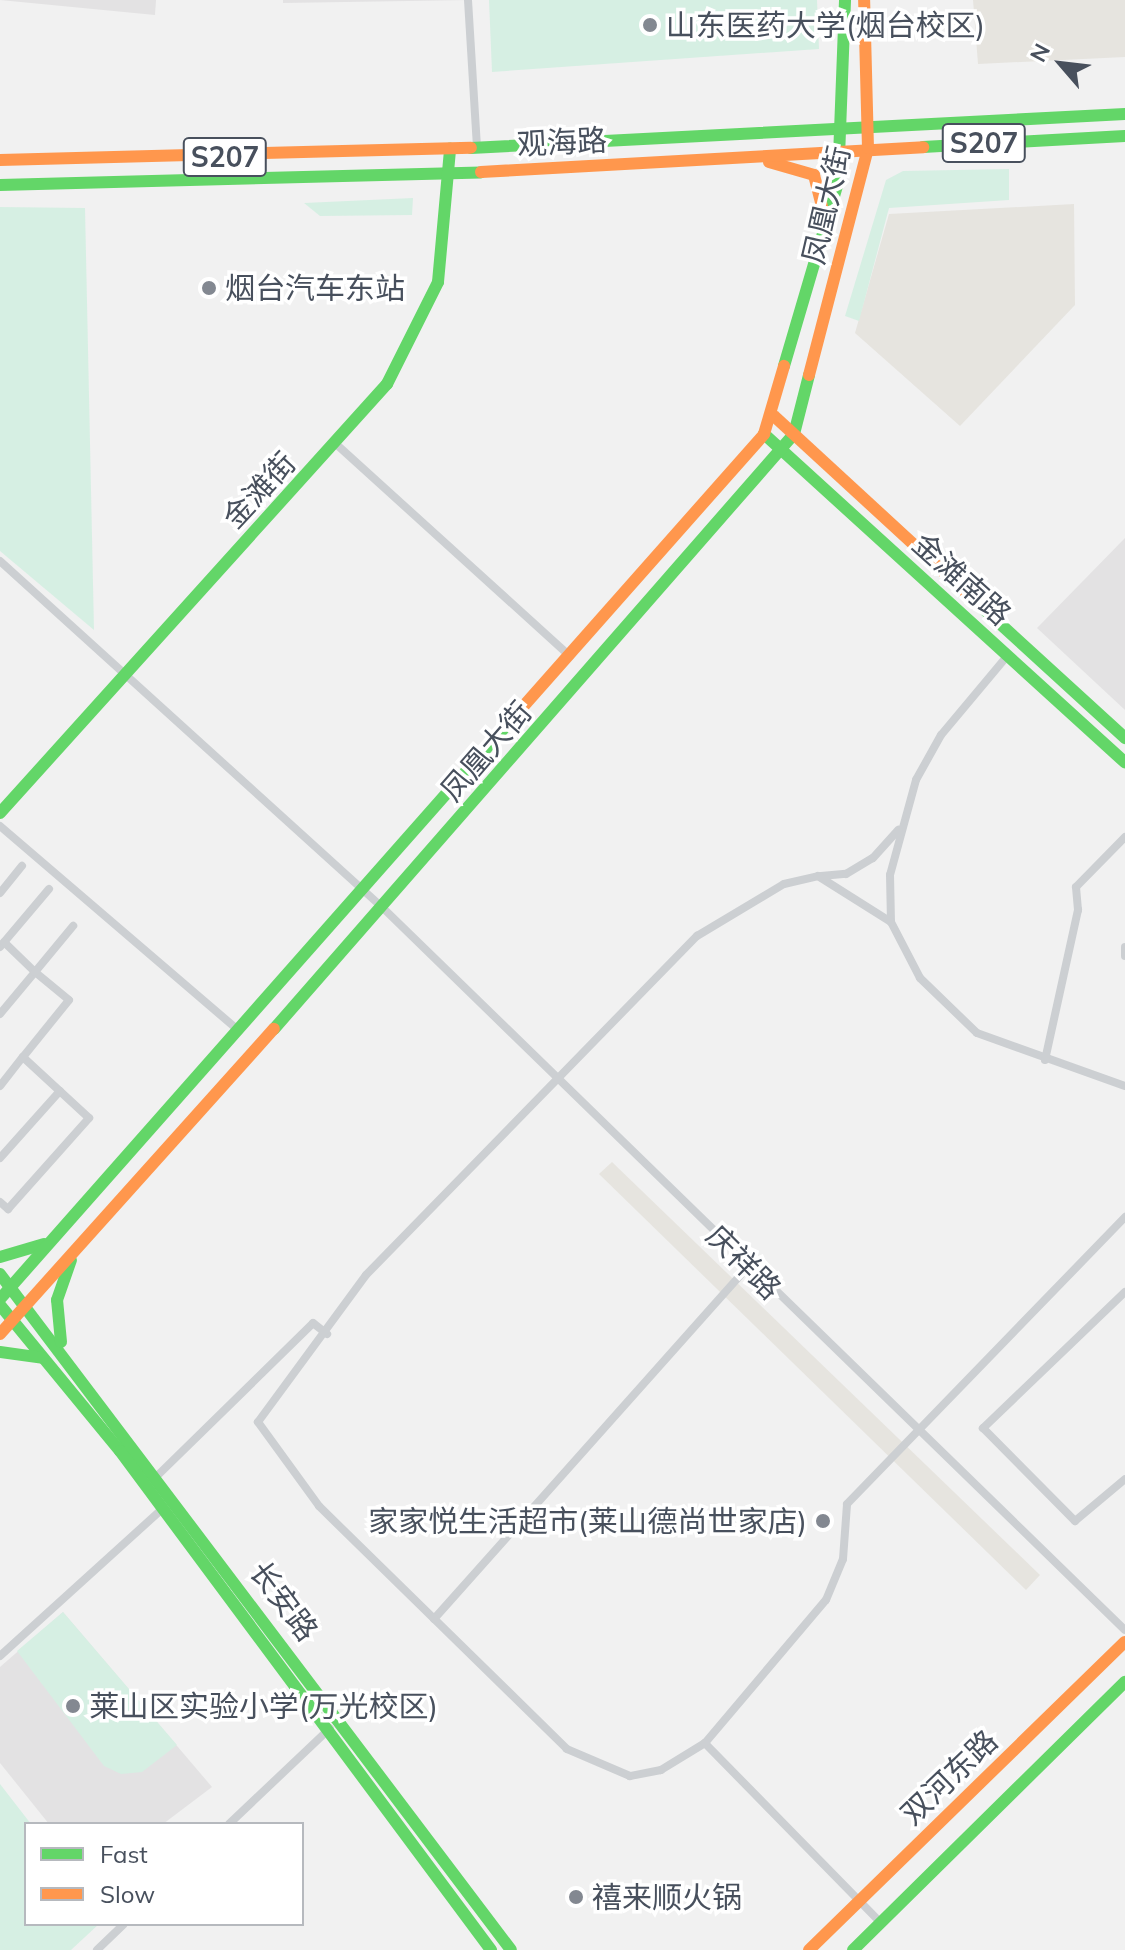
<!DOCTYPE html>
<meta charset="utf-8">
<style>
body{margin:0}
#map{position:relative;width:1125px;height:1950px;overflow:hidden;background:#f1f1f1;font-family:Mulish,"Noto Sans SC",sans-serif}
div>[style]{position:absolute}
.commercial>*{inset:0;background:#e6e4df}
.education>*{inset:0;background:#e3e2e3}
.green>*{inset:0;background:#d6efe3}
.street>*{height:8px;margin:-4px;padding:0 4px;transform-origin:4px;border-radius:4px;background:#cccfd2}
.fast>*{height:12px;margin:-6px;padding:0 6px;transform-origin:6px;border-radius:6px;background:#63d668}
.slow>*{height:12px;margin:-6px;padding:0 6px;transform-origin:6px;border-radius:6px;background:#ff974d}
.dots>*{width:22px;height:22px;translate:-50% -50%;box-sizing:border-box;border:4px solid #fff;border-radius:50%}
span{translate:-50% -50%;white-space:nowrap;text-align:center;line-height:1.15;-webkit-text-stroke:7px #fff;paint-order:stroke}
.shield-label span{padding:2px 6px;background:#fff;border:2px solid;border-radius:6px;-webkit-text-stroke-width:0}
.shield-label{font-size:28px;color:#48505d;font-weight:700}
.poi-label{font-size:30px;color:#48505d}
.left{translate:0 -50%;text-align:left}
.right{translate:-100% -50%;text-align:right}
.street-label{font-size:30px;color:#48505d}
.legend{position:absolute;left:24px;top:1822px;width:280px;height:104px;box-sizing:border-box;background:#fff;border:2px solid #b6b9be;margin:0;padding:10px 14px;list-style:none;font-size:24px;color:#48505d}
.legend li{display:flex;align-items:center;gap:16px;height:40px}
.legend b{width:40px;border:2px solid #b6b9be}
.north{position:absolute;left:1021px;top:24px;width:80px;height:80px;-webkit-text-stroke:6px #fff;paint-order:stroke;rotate:298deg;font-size:22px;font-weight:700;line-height:32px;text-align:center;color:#48505d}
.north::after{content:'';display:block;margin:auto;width:28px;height:36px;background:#48505d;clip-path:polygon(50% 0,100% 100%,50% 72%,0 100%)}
</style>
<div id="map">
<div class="commercial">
<i style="clip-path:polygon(973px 0,1125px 0,1125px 57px,978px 64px)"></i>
<i style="clip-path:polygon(1074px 204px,1075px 305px,960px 426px,855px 333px,889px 214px)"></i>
<i style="clip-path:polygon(612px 1162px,1040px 1575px,1026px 1590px,599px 1174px)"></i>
</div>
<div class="education">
<i style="clip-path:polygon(0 0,156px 0,155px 15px)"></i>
<i style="clip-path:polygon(283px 0,470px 0,283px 3px)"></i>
<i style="clip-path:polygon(1125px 538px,1125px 710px,1037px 628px)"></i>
<i style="clip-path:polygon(63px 1612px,212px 1787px,163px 1824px,49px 1824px,0 1763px,0 1667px)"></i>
</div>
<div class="green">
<i style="clip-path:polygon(489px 0,817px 0,819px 49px,492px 72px)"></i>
<i style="clip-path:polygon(1009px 169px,1009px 200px,889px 208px,859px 321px,845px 316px,886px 180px,903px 171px)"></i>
<i style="clip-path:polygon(413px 198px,412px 215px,320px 216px,304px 203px)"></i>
<i style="clip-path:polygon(0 207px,85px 208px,94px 630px,0 551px)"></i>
<i style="clip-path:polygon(63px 1612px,177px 1745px,142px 1772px,121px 1774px,104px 1766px,17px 1651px)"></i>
<i style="clip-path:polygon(0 1784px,31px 1824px,26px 1924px,99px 1924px,71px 1950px,0 1950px)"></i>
</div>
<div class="street">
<i style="left:468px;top:0;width:148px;rotate:86.5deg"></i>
<i style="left:336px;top:444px;width:316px;rotate:42.2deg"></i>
<i style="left:0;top:561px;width:517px;rotate:42.18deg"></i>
<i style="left:383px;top:908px;width:1035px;rotate:44.22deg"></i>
<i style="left:1008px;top:655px;width:104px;rotate:129.9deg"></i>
<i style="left:941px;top:735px;width:51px;rotate:119.1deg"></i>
<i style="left:916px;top:780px;width:98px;rotate:105.3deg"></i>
<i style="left:890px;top:875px;width:47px;rotate:88.8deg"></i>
<i style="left:891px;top:922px;width:63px;rotate:62.6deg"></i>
<i style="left:920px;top:978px;width:79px;rotate:44deg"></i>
<i style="left:977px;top:1033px;width:157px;rotate:19.7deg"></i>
<i style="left:0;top:826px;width:315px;rotate:40.6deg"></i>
<i style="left:821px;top:876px;width:25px;rotate:-5deg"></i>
<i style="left:846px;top:874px;width:31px;rotate:-31deg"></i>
<i style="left:873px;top:858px;width:38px;rotate:-48deg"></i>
<i style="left:0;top:893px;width:35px;rotate:-51deg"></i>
<i style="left:0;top:947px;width:76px;rotate:-49.8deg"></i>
<i style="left:1125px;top:947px;width:9px;rotate:90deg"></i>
<i style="left:0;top:1014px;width:55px;rotate:-50.2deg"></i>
<i style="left:35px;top:972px;width:43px;rotate:-135.9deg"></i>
<i style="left:1045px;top:1060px;width:154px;rotate:-77.6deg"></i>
<i style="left:1078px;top:910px;width:23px;rotate:-95deg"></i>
<i style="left:1076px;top:887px;width:70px;rotate:-45.6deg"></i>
<i style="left:0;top:1086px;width:37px;rotate:-52deg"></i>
<i style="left:0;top:1158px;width:90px;rotate:-48.2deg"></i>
<i style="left:0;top:1202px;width:11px;rotate:41deg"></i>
<i style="left:8px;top:1209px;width:122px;rotate:-48.3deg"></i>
<i style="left:89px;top:1118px;width:90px;rotate:-137.3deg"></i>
<i style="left:23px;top:1057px;width:73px;rotate:-51.1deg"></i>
<i style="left:69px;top:1000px;width:44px;rotate:-140.5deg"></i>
<i style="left:35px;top:972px;width:60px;rotate:-50.4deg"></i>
<i style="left:1125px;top:1292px;width:197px;rotate:136.2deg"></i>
<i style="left:983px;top:1428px;width:131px;rotate:45.3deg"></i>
<i style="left:1075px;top:1521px;width:65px;rotate:-40deg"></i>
<i style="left:158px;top:1475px;width:217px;rotate:-44.4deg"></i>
<i style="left:313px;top:1323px;width:18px;rotate:38deg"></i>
<i style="left:434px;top:1619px;width:473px;rotate:-48.3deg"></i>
<i style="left:0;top:1656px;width:220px;rotate:-42.2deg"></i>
<i style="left:705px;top:1743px;width:52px;rotate:148.5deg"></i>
<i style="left:661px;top:1770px;width:32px;rotate:169deg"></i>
<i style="left:630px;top:1776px;width:69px;rotate:-156.8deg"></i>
<i style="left:567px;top:1749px;width:347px;rotate:-135.6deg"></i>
<i style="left:319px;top:1506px;width:104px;rotate:-126deg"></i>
<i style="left:258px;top:1422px;width:182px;rotate:-53.7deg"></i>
<i style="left:366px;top:1275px;width:474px;rotate:-45.7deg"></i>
<i style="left:697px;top:936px;width:101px;rotate:-30.9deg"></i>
<i style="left:784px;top:884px;width:35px;rotate:-13deg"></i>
<i style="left:818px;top:876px;width:86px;rotate:32.2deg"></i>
<i style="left:229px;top:1824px;width:139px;rotate:-43.5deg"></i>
<i style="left:881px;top:1923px;width:252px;rotate:-134.4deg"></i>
<i style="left:705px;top:1743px;width:187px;rotate:-49.8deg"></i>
<i style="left:826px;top:1600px;width:44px;rotate:-67.5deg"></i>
<i style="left:843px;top:1559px;width:55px;rotate:-85.8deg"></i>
<i style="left:847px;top:1504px;width:400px;rotate:-45.9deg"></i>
<i style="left:97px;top:1950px;width:37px;rotate:-44deg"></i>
</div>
<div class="fast">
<i style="left:923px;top:147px;width:202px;rotate:-3.1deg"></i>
<i style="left:471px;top:148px;width:655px;rotate:-2.98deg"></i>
<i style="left:0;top:185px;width:481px;rotate:-1.5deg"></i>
<i style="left:784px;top:366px;width:191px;rotate:-73.6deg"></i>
<i style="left:838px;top:183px;width:183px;rotate:-87.8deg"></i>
<i style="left:764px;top:434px;width:488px;rotate:42.3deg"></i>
<i style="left:974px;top:600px;width:205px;rotate:42.4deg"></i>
<i style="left:0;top:813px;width:578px;rotate:-47.95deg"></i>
<i style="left:387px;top:384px;width:114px;rotate:-63.4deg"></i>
<i style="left:438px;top:282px;width:134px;rotate:-84.8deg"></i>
<i style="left:274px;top:1029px;width:790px;rotate:-48.85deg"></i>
<i style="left:794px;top:434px;width:61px;rotate:-75.7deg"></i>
<i style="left:0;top:1257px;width:46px;rotate:-16.5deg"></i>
<i style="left:0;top:1274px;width:847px;rotate:52.91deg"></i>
<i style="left:0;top:1299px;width:787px;rotate:-48.55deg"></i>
<i style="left:0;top:1305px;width:189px;rotate:50.6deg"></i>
<i style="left:120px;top:1451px;width:622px;rotate:53.37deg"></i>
<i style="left:61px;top:1342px;width:42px;rotate:-95.4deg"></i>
<i style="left:57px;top:1300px;width:42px;rotate:-70.7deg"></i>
<i style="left:0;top:1352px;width:43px;rotate:7.9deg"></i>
<i style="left:853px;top:1950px;width:382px;rotate:-44.6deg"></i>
</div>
<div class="slow">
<i style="left:0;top:160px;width:471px;rotate:-1.5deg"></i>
<i style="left:769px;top:162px;width:47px;rotate:16.1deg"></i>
<i style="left:814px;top:175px;width:53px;rotate:75.7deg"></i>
<i style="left:481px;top:172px;width:443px;rotate:-3.2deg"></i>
<i style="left:809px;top:375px;width:235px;rotate:-75.4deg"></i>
<i style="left:868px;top:148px;width:148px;rotate:-91.5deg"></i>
<i style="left:774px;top:416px;width:272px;rotate:42.6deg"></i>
<i style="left:521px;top:709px;width:367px;rotate:-48.5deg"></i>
<i style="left:764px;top:434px;width:71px;rotate:-73.6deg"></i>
<i style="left:0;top:1334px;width:410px;rotate:-48.1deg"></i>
<i style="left:809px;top:1950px;width:441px;rotate:-44.3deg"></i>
</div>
<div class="dots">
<i style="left:650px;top:25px;background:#838891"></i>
<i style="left:209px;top:288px;background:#838891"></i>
<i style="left:823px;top:1521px;background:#838891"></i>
<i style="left:73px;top:1706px;background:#838891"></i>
<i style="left:576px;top:1897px;background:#838891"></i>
</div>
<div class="shield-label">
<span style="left:984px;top:143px">S207</span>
<span style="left:225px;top:157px">S207</span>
</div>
<div class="poi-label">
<span class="left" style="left:666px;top:25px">山东医药大学(烟台校区)</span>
<span class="left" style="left:225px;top:288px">烟台汽车东站</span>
<span class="right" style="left:807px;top:1521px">家家悦生活超市(莱山德尚世家店)</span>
<span class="left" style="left:89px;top:1706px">莱山区实验小学(万光校区)</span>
<span class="left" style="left:592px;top:1897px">禧来顺火锅</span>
</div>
<div class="street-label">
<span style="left:562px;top:142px;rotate:-3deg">观海路</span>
<span style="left:826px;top:205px;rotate:-77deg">凤凰大街</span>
<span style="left:259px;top:490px;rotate:-47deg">金滩街</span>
<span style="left:962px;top:579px;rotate:42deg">金滩南路</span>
<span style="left:486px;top:751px;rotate:-49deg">凤凰大街</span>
<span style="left:744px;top:1262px;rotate:45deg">庆祥路</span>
<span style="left:284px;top:1601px;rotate:53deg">长安路</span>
<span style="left:949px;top:1777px;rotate:-44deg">双河东路</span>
</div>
<ul class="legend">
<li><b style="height:10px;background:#63d668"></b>Fast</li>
<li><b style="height:10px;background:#ff974d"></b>Slow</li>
</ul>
<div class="north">N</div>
</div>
